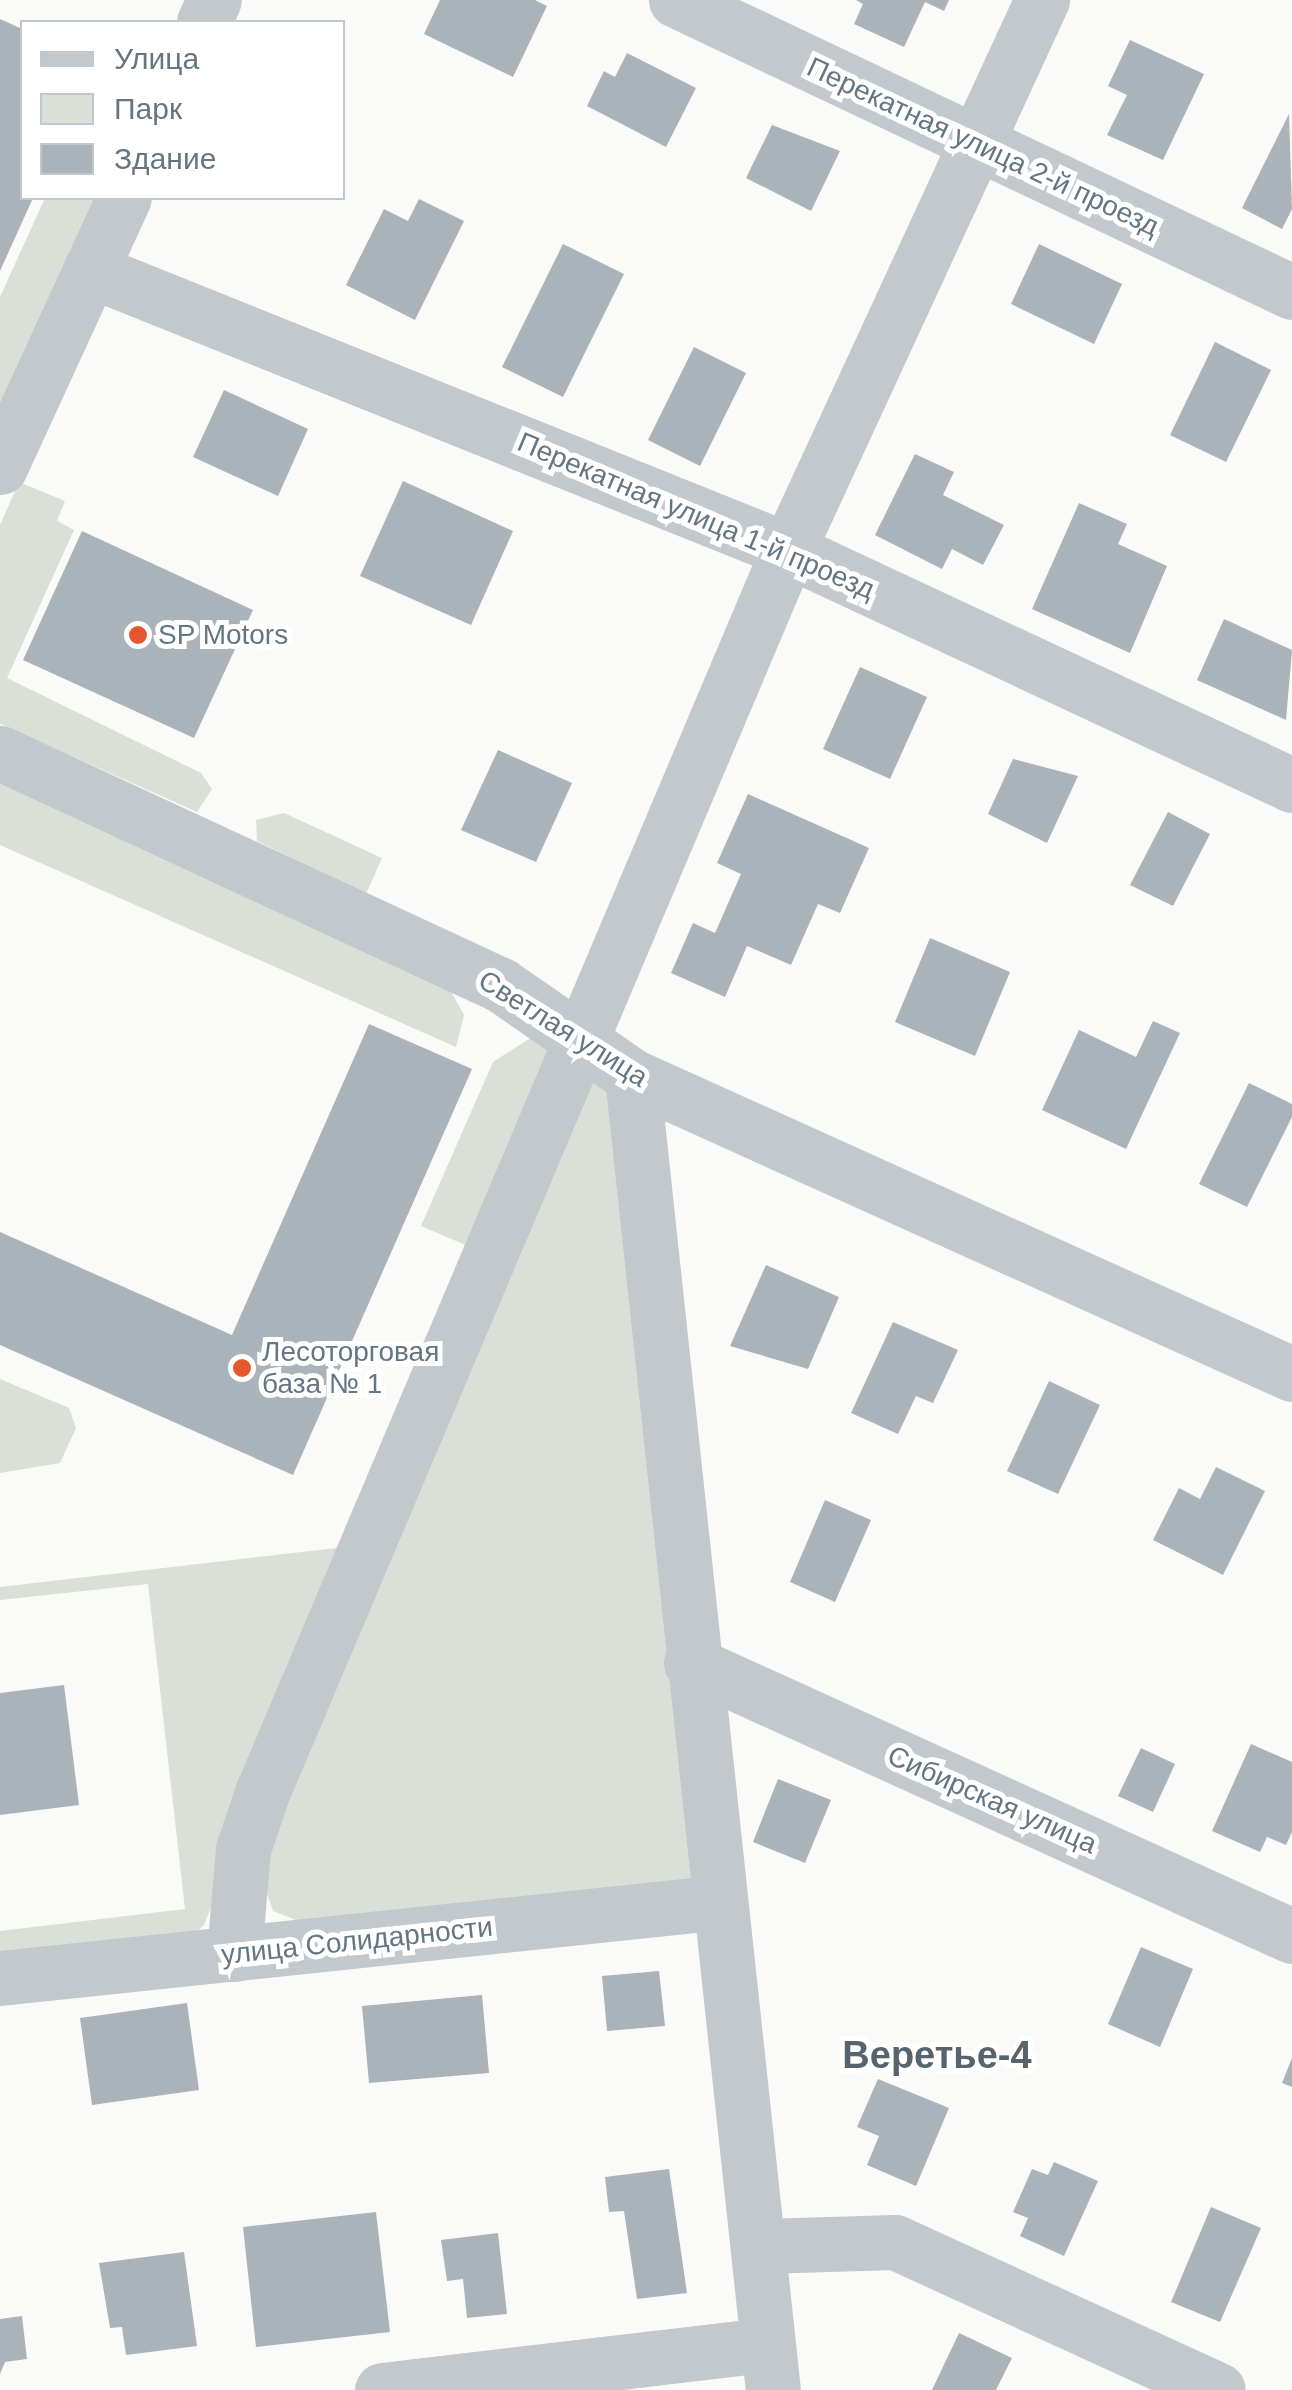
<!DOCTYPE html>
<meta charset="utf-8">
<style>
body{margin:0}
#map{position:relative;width:1292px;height:2390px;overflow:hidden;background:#fafaf8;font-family:Helvetica,sans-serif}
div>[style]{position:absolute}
.green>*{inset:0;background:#dadfd7}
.building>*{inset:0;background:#aab3b9}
.minor>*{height:55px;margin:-27.5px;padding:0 27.5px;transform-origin:27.5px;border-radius:27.5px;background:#c3c8cc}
.dots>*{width:28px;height:28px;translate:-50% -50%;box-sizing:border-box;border:5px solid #fff;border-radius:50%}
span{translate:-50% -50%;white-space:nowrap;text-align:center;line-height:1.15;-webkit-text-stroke:10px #fff;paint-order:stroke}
.street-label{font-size:28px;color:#657683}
.poi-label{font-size:28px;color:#657683}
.left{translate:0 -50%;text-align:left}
.district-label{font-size:38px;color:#57646e;font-weight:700}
.legend{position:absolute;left:20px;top:20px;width:325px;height:180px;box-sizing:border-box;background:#fff;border:2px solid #c1c8cd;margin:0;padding:12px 18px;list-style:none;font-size:30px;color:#657683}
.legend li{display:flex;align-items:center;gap:20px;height:50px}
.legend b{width:50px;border:2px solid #c1c8cd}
</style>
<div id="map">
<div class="green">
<i style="clip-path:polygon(45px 198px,99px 198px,0 415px,0 297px)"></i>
<i style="clip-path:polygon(19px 482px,65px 501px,57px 521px,74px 530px,7px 678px,201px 773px,212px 789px,197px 812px,0 724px,0 525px)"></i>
<i style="clip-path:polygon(0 776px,446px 982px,464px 1015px,456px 1047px,0 845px)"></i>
<i style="clip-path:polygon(284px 813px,382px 858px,366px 894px,257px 841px,256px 820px)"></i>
<i style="clip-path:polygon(532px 1037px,561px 1044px,475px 1249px,421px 1226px,493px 1062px)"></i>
<i style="clip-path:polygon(591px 1068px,616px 1091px,694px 1885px,306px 1924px,273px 1911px,261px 1876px,271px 1831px)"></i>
<i style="clip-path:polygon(0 1379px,69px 1408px,76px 1428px,60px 1463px,0 1473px)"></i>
<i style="clip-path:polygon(353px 1546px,204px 1925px,191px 1937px,0 1966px,0 1931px,185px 1909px,148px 1584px,0 1600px,0 1587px)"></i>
</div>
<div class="building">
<i style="clip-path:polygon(440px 0,535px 0,547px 6px,513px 77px,424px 34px)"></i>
<i style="clip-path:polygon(856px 0,949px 0,944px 11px,925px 2px,904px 47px,854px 24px,863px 4px)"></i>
<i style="clip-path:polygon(0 19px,22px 29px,22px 198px,33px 198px,0 271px)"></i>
<i style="clip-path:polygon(1130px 40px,1204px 74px,1163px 160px,1107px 135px,1127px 95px,1108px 86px)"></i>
<i style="clip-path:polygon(627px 53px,696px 88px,666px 147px,587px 106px,604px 71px,615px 77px)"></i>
<i style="clip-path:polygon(1289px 114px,1292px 209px,1282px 229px,1242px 208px)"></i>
<i style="clip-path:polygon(772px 125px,840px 151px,811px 211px,746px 178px)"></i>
<i style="clip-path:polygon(419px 199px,464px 221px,415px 320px,346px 285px,384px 209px,408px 221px)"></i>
<i style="clip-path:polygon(563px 244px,624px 274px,563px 397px,502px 367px)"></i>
<i style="clip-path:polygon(1039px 244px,1122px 284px,1094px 344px,1011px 304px)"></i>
<i style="clip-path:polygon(1215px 342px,1271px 370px,1226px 462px,1170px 435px)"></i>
<i style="clip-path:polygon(694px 347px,746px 373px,700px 466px,648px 440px)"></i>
<i style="clip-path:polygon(224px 390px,308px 429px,278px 496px,193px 457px)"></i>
<i style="clip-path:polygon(915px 454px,954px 472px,943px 495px,1004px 525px,983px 565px,952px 549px,942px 569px,875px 535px)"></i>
<i style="clip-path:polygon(403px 481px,513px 531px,471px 625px,360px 576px)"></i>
<i style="clip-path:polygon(1079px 503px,1127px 524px,1118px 544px,1167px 566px,1130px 653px,1032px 609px)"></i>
<i style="clip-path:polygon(82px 531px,253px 610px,194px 738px,23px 660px)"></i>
<i style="clip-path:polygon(1224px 619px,1292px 650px,1286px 720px,1197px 680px)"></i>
<i style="clip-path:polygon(860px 667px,927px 697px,890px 779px,823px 749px)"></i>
<i style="clip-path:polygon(498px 750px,572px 783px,536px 862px,461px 830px)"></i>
<i style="clip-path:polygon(1013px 759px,1078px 776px,1047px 843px,988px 814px)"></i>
<i style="clip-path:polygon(748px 794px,869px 848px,840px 913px,818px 904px,791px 965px,747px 946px,725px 997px,671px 973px,693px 923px,715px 933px,741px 874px,717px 863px)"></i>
<i style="clip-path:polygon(1168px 812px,1210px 834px,1173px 906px,1130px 885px)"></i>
<i style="clip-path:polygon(930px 938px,1010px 972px,975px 1056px,895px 1022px)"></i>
<i style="clip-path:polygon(1153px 1021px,1180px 1033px,1126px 1149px,1042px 1110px,1079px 1030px,1136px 1057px)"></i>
<i style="clip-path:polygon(369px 1024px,472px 1069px,293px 1475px,0 1345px,0 1232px,232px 1335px)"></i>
<i style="clip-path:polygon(1249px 1083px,1292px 1104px,1292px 1117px,1247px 1207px,1199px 1184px)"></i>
<i style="clip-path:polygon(766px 1265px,839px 1297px,808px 1369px,730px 1346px)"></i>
<i style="clip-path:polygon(893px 1322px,958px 1350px,933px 1403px,916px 1396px,898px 1434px,851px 1413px)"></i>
<i style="clip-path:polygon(1049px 1381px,1100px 1405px,1058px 1494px,1007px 1471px)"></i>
<i style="clip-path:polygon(1216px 1467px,1265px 1491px,1223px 1575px,1153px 1540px,1179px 1488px,1200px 1499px)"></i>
<i style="clip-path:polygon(825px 1500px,871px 1520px,835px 1602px,790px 1582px)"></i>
<i style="clip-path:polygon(64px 1685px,79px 1805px,0 1815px,0 1693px)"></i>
<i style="clip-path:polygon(1251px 1744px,1292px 1762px,1292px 1832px,1286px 1845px,1267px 1837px,1260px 1852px,1212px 1831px)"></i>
<i style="clip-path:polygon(1141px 1748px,1175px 1764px,1153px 1812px,1118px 1796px)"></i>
<i style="clip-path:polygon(778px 1779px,831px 1800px,805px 1863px,753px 1842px)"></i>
<i style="clip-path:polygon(1141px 1947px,1193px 1969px,1160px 2047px,1108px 2024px)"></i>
<i style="clip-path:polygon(659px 1971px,665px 2026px,607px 2031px,602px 1976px)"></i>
<i style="clip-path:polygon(482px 1995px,489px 2073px,369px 2083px,362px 2006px)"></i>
<i style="clip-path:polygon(187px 2003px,199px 2090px,92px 2105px,80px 2018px)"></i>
<i style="clip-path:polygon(1292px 2058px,1292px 2087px,1282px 2083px)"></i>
<i style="clip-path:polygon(878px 2079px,949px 2108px,916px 2186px,867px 2165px,879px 2136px,857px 2127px)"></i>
<i style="clip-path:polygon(1054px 2162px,1098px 2181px,1064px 2256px,1020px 2236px,1028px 2218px,1013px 2212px,1032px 2169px,1048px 2175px)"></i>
<i style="clip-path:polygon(669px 2169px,687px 2293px,637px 2299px,624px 2211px,609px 2212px,605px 2177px)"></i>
<i style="clip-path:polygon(1211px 2207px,1261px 2228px,1220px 2322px,1171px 2302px)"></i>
<i style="clip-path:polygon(376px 2212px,390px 2332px,256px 2347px,243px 2227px)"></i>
<i style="clip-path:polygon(498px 2233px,507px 2314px,467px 2318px,463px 2279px,447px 2281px,441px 2240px)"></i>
<i style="clip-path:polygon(184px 2252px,197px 2346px,126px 2355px,122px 2327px,110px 2328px,99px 2263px)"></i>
<i style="clip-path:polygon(22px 2316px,27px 2359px,5px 2362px,0 2374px,0 2319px)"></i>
<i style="clip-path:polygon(959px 2333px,1012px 2358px,996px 2390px,932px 2390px)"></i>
</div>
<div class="minor">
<i style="left:676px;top:0;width:682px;rotate:25.36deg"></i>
<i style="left:204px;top:22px;width:24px;rotate:-66deg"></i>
<i style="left:90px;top:270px;width:752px;rotate:21.86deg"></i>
<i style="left:788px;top:550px;width:556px;rotate:25deg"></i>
<i style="left:0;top:467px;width:296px;rotate:-65.3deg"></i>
<i style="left:0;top:753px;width:552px;rotate:24.85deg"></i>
<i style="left:501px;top:985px;width:160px;rotate:34.8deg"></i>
<i style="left:632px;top:1076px;width:724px;rotate:24.3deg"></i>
<i style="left:632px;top:1076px;width:1322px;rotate:83.88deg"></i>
<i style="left:691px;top:1663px;width:660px;rotate:24.43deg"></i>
<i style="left:234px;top:1954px;width:105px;rotate:-85.1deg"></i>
<i style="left:243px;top:1849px;width:59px;rotate:-71.3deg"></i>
<i style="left:262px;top:1793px;width:1350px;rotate:-67.06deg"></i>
<i style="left:788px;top:550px;width:606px;rotate:-65.21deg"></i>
<i style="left:0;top:1978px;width:718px;rotate:-6deg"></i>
<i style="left:762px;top:2246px;width:133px;rotate:-1.7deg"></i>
<i style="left:895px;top:2242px;width:355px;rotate:24.6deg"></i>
<i style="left:382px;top:2390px;width:388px;rotate:-6.7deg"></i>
</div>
<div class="dots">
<i style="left:138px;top:635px;background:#e4572e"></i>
<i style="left:242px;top:1368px;background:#e4572e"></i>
</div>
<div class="street-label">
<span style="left:983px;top:147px;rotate:25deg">Перекатная улица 2-й проезд</span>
<span style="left:696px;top:516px;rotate:23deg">Перекатная улица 1-й проезд</span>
<span style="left:563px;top:1029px;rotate:32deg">Светлая улица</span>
<span style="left:992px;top:1800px;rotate:24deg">Сибирская улица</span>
<span style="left:357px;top:1941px;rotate:-6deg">улица Солидарности</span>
</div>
<div class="poi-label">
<span class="left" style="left:158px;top:635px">SP Motors</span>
<span class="left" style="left:262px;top:1368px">Лесоторговая<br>база № 1</span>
</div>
<div class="district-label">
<span style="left:937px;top:2056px">Веретье-4</span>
</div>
<ul class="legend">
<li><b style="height:12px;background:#c3c8cc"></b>Улица</li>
<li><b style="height:28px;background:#dadfd7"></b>Парк</li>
<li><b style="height:28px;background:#aab3b9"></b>Здание</li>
</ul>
</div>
